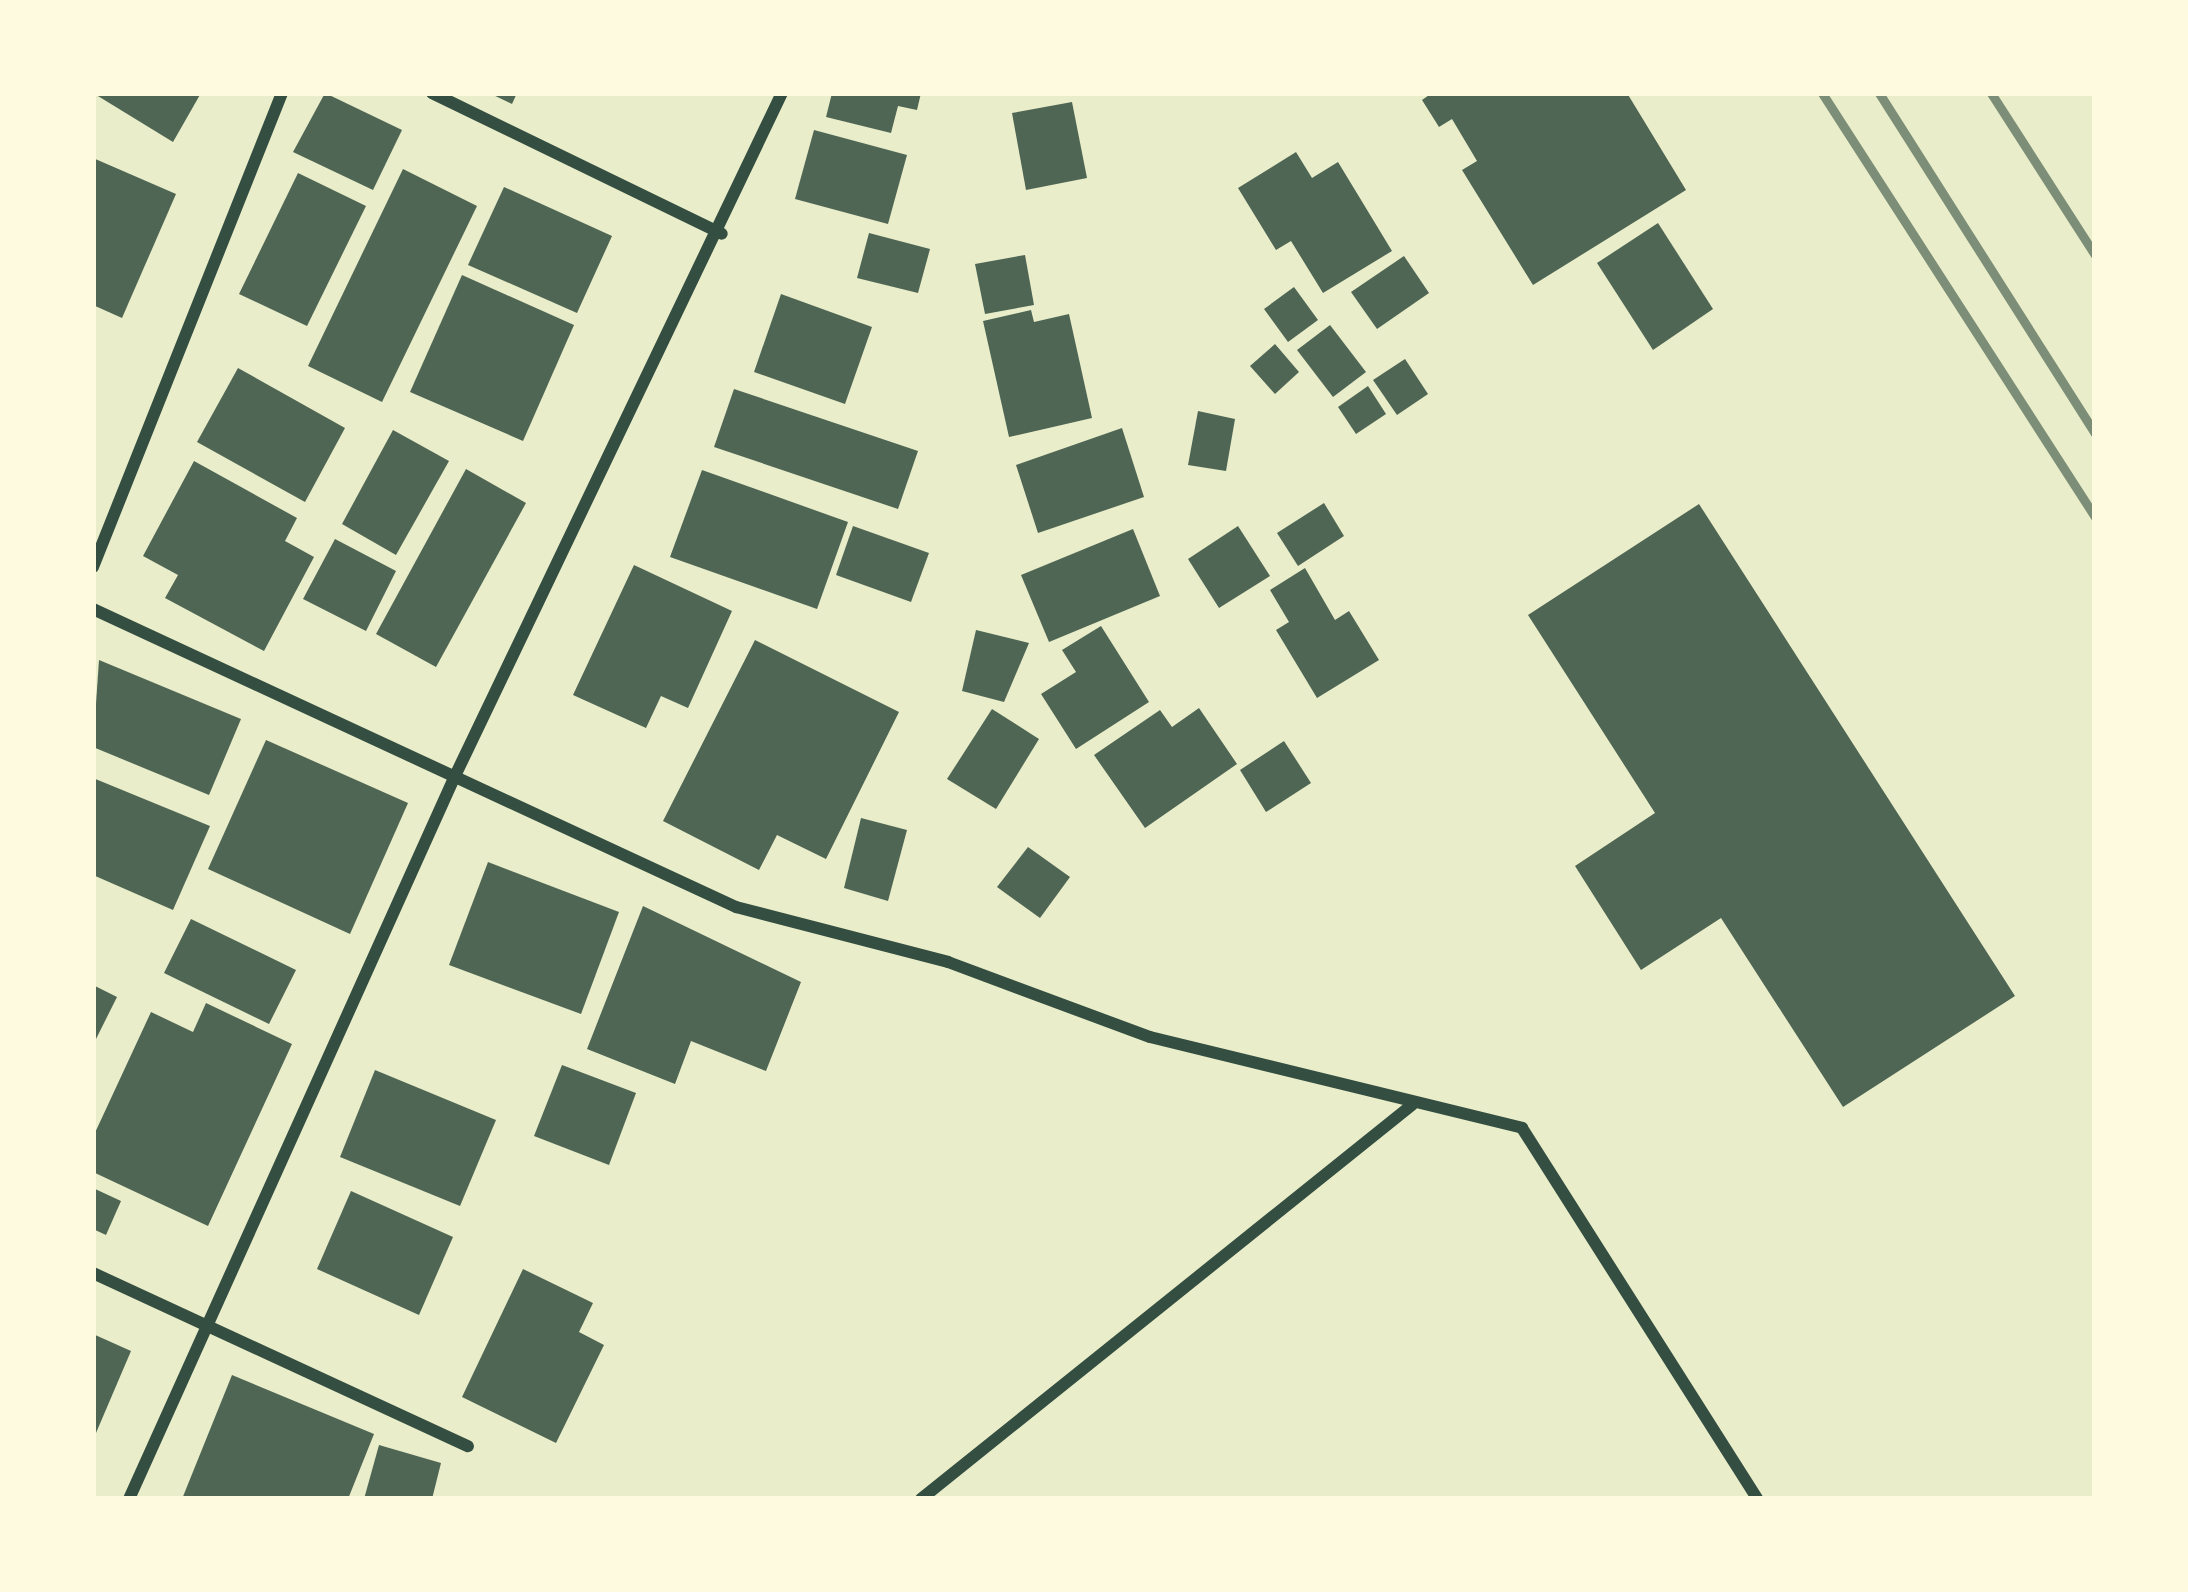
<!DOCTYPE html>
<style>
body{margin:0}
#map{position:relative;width:2188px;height:1592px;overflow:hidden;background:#e9edc9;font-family:Roboto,sans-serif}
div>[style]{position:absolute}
.building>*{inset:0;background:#4f6655}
.minor>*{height:12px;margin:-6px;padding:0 6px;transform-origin:6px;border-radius:6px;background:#344e41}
.rail>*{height:9px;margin:-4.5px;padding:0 4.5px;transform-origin:4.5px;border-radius:4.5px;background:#7c8e77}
span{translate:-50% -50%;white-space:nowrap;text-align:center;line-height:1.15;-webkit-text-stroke:9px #fefae0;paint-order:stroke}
.frame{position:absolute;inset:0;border:96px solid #fefae0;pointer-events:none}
</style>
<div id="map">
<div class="building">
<i style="clip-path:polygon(93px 93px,201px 93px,173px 142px)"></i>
<i style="clip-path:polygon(325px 93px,402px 130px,373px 190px,293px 152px)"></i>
<i style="clip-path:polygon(489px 93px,517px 93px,512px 104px)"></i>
<i style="clip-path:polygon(832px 93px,921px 93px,917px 110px,898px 106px,891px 133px,826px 117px)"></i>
<i style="clip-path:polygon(1432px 93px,1627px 93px,1686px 190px,1533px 285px,1462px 170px,1477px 161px,1452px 119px,1439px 127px,1422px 100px)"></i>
<i style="clip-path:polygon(1072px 102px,1087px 178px,1026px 190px,1012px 113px)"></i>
<i style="clip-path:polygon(814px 130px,907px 155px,888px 224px,795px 199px)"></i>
<i style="clip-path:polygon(1296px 152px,1312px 178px,1338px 162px,1392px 251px,1323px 293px,1291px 241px,1276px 250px,1238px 188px)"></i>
<i style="clip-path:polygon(93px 158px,176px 194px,122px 318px,93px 305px)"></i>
<i style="clip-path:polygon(403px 169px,477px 206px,382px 402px,308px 366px)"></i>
<i style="clip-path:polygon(298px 173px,366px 206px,307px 326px,239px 294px)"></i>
<i style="clip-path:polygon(504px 187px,612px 236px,577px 313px,468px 265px)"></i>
<i style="clip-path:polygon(1658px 223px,1713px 309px,1653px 350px,1597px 263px)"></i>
<i style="clip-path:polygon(869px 233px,930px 249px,918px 293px,857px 278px)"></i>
<i style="clip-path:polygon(1025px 255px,1034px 305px,985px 314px,975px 264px)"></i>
<i style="clip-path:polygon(1404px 256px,1429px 293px,1377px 329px,1351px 292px)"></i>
<i style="clip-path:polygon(462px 275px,574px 325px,523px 441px,410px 392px)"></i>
<i style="clip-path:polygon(1294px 287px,1318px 320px,1288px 342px,1264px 309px)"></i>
<i style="clip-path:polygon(781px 294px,872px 327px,845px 404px,754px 372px)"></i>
<i style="clip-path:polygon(1031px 310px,1034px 322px,1069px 314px,1092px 418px,1009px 437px,983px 321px)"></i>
<i style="clip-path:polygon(1330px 325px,1366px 372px,1333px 397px,1297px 350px)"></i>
<i style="clip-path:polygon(1275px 344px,1299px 372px,1275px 394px,1250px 366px)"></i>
<i style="clip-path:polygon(1405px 359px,1428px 394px,1397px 415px,1373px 380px)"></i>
<i style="clip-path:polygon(238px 368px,345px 428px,305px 502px,197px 442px)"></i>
<i style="clip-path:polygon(1368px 386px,1386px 414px,1356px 434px,1338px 407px)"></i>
<i style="clip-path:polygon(734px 389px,918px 451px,898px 509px,714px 447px)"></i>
<i style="clip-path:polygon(1198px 411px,1235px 419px,1226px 471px,1188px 465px)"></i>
<i style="clip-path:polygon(1122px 428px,1144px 497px,1038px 533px,1016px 465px)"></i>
<i style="clip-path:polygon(393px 430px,449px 461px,396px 555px,342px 524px)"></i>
<i style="clip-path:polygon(194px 461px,297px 518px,285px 541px,314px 557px,264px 651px,165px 598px,178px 575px,143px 556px)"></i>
<i style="clip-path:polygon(466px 469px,526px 503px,436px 667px,376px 634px)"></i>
<i style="clip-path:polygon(702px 470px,848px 522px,817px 609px,670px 557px)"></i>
<i style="clip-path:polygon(1324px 503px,1344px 536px,1298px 566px,1277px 533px)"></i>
<i style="clip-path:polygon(1699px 504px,2015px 996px,1843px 1107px,1721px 918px,1641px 970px,1575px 866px,1655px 813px,1528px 615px)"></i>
<i style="clip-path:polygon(853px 526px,929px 553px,911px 602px,836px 575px)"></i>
<i style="clip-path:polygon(1238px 526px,1270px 576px,1219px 608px,1188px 559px)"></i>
<i style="clip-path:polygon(1133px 529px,1160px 596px,1049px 642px,1021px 575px)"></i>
<i style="clip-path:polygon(335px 539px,396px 571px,366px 631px,303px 599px)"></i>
<i style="clip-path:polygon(634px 565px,732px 611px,688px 708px,661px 696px,646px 728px,573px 695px)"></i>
<i style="clip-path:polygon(1305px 568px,1335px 620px,1349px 611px,1379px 660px,1317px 698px,1276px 630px,1289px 622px,1270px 590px)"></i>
<i style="clip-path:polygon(1101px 626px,1149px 702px,1076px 749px,1041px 694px,1076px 672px,1062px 650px)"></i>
<i style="clip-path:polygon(976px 630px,1029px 643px,1004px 702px,962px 691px)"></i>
<i style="clip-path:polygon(755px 640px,899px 712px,826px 859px,777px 835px,759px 870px,663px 821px)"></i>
<i style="clip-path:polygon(99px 660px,241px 719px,209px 795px,93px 747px)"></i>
<i style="clip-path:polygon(1199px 708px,1237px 764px,1145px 828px,1094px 755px,1160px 710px,1172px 727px)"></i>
<i style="clip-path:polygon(992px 709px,1039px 739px,996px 809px,947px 779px)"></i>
<i style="clip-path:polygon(266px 740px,408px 803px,350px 934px,208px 869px)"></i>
<i style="clip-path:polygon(1284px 741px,1311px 783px,1266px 812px,1240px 770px)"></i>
<i style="clip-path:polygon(93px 778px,210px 826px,173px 910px,93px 875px)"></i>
<i style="clip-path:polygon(861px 818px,907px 830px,888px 901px,844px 888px)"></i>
<i style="clip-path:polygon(1028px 847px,1070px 877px,1040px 918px,997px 887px)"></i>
<i style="clip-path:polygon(488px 862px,619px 912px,581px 1014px,449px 965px)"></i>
<i style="clip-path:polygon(643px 906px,801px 982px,766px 1071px,691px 1041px,675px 1084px,587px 1049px)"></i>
<i style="clip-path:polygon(191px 919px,296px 970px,269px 1024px,164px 973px)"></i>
<i style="clip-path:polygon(93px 985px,117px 997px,93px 1045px)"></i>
<i style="clip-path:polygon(206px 1003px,292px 1044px,208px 1226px,93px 1172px,93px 1137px,151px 1012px,193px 1032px)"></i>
<i style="clip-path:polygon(562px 1065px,636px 1093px,609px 1165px,534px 1136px)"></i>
<i style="clip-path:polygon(375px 1070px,496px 1120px,460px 1206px,340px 1157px)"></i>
<i style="clip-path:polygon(93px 1188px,121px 1201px,106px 1235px,93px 1229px)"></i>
<i style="clip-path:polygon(351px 1191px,453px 1237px,419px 1315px,317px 1269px)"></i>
<i style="clip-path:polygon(523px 1269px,593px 1303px,579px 1332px,604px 1345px,556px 1443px,462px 1397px)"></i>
<i style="clip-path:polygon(93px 1334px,131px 1351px,93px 1440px)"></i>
<i style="clip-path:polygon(232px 1375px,374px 1434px,348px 1499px,182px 1499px)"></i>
<i style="clip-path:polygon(379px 1445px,441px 1463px,432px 1499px,364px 1499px)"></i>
</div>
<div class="minor">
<i style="left:432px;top:93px;width:322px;rotate:25.9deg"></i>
<i style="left:93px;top:567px;width:510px;rotate:-68.26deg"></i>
<i style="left:93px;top:609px;width:709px;rotate:24.87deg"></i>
<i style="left:736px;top:907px;width:219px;rotate:14.5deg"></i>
<i style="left:948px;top:962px;width:215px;rotate:20.4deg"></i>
<i style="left:1150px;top:1037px;width:383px;rotate:13.7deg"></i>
<i style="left:1522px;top:1128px;width:439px;rotate:57.6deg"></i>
<i style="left:93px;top:1273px;width:413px;rotate:24.8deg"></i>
<i style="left:129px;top:1499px;width:793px;rotate:-65.73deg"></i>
<i style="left:455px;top:776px;width:757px;rotate:-64.42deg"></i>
<i style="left:921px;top:1499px;width:630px;rotate:-38.75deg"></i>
</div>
<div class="rail">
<i style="left:1822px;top:93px;width:504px;rotate:57.22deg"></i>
<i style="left:1879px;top:93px;width:403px;rotate:57.6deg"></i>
<i style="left:1991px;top:93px;width:193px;rotate:57.3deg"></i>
</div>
<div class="frame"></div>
</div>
